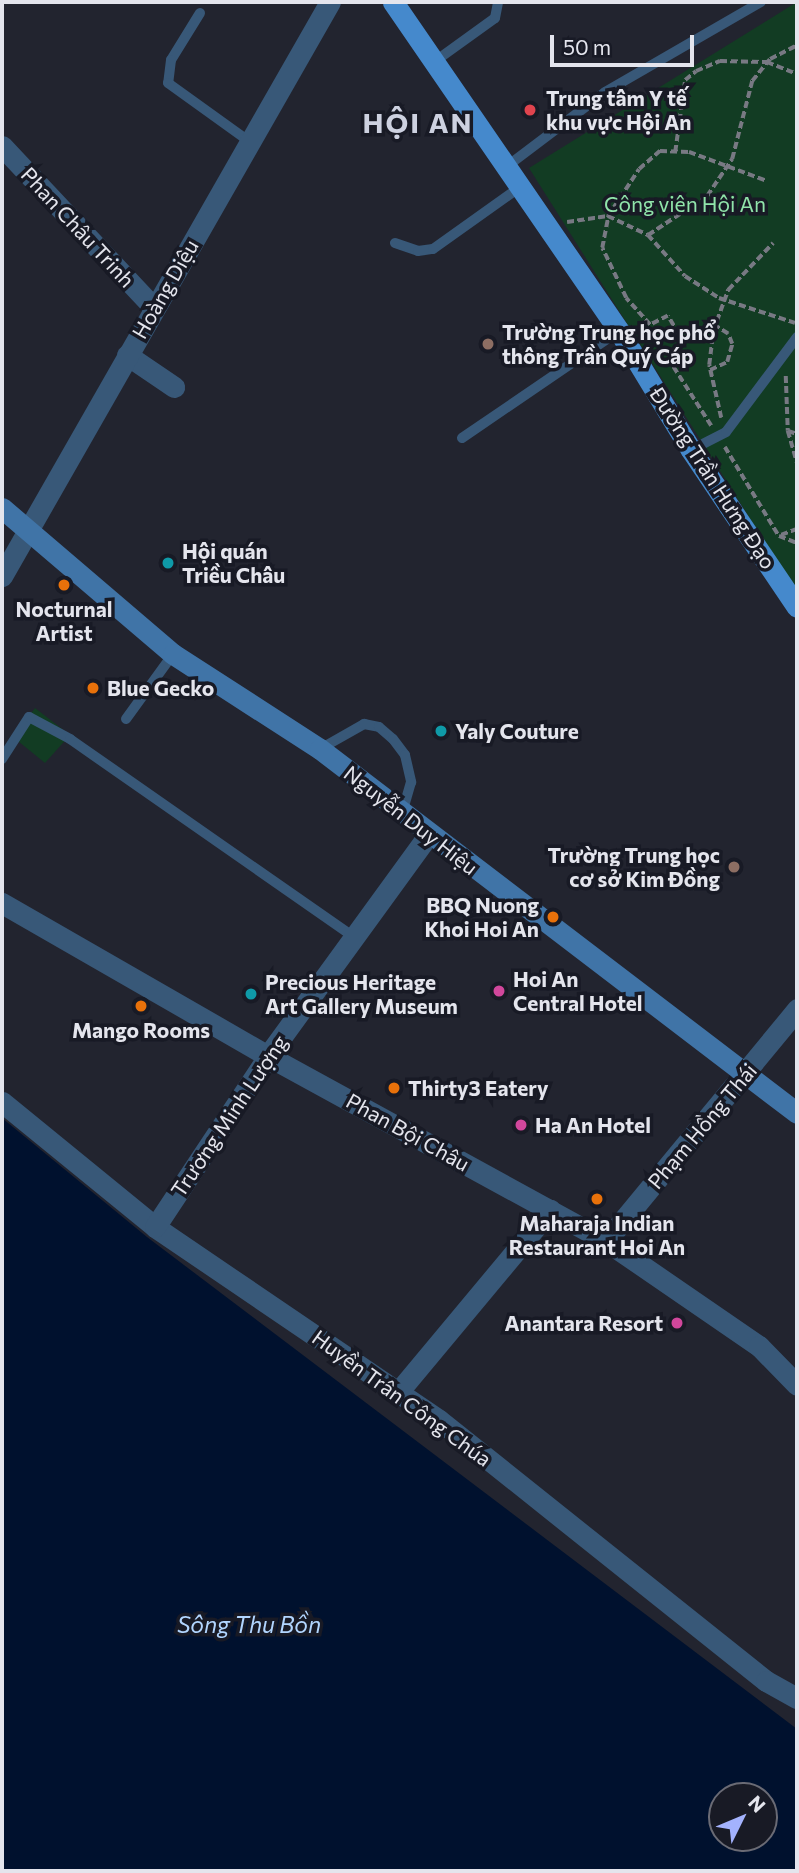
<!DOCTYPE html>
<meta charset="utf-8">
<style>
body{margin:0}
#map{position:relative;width:799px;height:1873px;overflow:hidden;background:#22242f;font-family:Commissioner,sans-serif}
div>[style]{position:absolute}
.green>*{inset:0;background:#123c23}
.water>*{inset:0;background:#00112e}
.path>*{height:3.5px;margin-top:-1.75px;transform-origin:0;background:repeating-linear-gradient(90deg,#787983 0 7px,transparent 0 10.5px)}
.service>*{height:10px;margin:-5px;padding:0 5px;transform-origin:5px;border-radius:5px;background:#385878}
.minor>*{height:21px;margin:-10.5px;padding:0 10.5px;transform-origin:10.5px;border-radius:10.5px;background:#385878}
.tertiary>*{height:21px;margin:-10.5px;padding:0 10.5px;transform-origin:10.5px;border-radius:10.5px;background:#385878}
.secondary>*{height:21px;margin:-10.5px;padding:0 10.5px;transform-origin:10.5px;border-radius:10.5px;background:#4074a7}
.primary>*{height:21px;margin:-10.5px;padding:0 10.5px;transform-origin:10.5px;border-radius:10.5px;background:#4589cc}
.dots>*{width:19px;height:19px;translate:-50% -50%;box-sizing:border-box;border:4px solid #181a25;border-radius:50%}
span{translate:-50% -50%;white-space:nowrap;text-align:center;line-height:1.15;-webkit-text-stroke:7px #181a25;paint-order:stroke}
.poi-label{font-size:21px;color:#e4e5ed;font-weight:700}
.left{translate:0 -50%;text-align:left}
.right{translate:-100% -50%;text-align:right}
.park-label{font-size:21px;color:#90e4aa}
.street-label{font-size:21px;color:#e4e5ed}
.water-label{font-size:23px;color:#b2d6ff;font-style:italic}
.district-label{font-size:28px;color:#cdd1e0;font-weight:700;letter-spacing:2px}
.frame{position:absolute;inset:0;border:4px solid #e4e5ed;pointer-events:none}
.north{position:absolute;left:708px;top:1782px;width:70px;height:70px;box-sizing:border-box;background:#181a25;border:2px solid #6a6b75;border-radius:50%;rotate:47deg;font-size:19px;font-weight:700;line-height:28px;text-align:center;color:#e4e5ed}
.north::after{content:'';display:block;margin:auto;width:24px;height:32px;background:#a3b2fd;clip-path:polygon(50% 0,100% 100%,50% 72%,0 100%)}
.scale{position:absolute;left:550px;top:35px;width:144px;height:32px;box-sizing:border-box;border:4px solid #e4e5ed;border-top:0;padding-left:9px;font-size:21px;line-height:24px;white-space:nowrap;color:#e4e5ed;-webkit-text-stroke:5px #181a25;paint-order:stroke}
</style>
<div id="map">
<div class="green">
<i style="clip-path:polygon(797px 2px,797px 593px,529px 168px)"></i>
<i style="clip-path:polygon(35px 708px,70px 735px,45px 763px,13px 737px)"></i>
</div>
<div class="water">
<i style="clip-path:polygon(evenodd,2px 1118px,147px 1237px,797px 1729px,797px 1871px,2px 1871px,2px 1118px,722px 1796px,764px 1796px,764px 1838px,722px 1838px,722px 1796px)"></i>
</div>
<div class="path">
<i style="left:675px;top:152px;width:73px;rotate:-82.1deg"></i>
<i style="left:685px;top:80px;width:14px;rotate:-39deg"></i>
<i style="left:696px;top:71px;width:26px;rotate:-23deg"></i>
<i style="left:720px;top:61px;width:47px;rotate:1.2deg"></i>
<i style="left:767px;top:62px;width:32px;rotate:22deg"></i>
<i style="left:567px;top:222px;width:41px;rotate:-8.3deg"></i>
<i style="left:608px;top:216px;width:44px;rotate:25.4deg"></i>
<i style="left:648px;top:235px;width:55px;rotate:47.9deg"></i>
<i style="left:685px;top:276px;width:40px;rotate:32.9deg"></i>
<i style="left:719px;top:298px;width:80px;rotate:18.2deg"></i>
<i style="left:648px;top:235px;width:71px;rotate:-33.5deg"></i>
<i style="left:707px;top:196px;width:45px;rotate:-56deg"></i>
<i style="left:732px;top:159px;width:81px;rotate:-75.6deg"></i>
<i style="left:752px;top:81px;width:28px;rotate:-51deg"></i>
<i style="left:770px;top:59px;width:30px;rotate:-27deg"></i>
<i style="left:710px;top:370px;width:19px;rotate:-25deg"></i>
<i style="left:727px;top:362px;width:19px;rotate:-74deg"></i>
<i style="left:732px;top:344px;width:11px;rotate:-112deg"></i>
<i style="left:728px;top:334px;width:15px;rotate:-148deg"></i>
<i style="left:786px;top:376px;width:55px;rotate:87.9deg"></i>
<i style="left:788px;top:431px;width:33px;rotate:74deg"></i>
<i style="left:721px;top:418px;width:54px;rotate:-102.8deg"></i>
<i style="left:709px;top:365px;width:34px;rotate:-83deg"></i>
<i style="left:713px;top:331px;width:44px;rotate:-69.9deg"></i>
<i style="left:728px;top:290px;width:65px;rotate:-46.2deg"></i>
<i style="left:711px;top:426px;width:80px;rotate:-122.7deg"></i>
<i style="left:668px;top:359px;width:22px;rotate:-43deg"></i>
<i style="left:684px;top:344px;width:32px;rotate:-120deg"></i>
<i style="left:668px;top:316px;width:20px;rotate:153deg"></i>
<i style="left:650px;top:325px;width:36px;rotate:-132deg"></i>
<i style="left:626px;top:298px;width:55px;rotate:-115.6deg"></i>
<i style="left:602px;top:248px;width:33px;rotate:-79deg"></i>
<i style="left:608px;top:216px;width:56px;rotate:-56.6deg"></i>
<i style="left:639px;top:169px;width:28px;rotate:-41deg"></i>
<i style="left:660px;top:151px;width:29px;rotate:2deg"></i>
<i style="left:689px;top:152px;width:83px;rotate:20.4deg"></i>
<i style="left:788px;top:431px;width:9px;rotate:18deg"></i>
<i style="left:725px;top:447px;width:104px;rotate:58.8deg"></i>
<i style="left:779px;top:536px;width:19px;rotate:21deg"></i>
<i style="left:781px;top:535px;width:17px;rotate:-21deg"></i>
</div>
<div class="service">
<i style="left:200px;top:13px;width:55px;rotate:121.7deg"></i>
<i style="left:171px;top:60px;width:23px;rotate:97deg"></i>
<i style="left:168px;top:83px;width:101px;rotate:35.7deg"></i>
<i style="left:434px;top:62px;width:75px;rotate:-35.8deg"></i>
<i style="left:495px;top:18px;width:16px;rotate:-79deg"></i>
<i style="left:506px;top:167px;width:124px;rotate:-37.1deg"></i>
<i style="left:605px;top:92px;width:180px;rotate:-30deg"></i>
<i style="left:395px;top:243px;width:24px;rotate:19deg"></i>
<i style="left:418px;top:251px;width:15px;rotate:-8deg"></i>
<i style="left:433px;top:249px;width:107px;rotate:-35.5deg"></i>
<i style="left:462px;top:438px;width:190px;rotate:-34.3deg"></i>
<i style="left:691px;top:450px;width:39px;rotate:-27deg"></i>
<i style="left:726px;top:432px;width:119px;rotate:-53.2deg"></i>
<i style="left:126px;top:719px;width:80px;rotate:-54.1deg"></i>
<i style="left:320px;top:749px;width:51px;rotate:-29.6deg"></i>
<i style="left:364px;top:724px;width:15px;rotate:11deg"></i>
<i style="left:379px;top:727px;width:18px;rotate:41deg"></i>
<i style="left:393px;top:739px;width:20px;rotate:53deg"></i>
<i style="left:405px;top:755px;width:28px;rotate:77deg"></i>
<i style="left:411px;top:782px;width:33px;rotate:106deg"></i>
<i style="left:2px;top:759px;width:50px;rotate:-57.3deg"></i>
<i style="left:29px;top:717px;width:47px;rotate:28.2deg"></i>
<i style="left:70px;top:739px;width:346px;rotate:34.9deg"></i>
</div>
<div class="minor">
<i style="left:2px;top:146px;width:222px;rotate:46.8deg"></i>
<i style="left:127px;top:355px;width:57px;rotate:34.2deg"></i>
<i style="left:2px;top:1102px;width:198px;rotate:39.2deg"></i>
<i style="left:155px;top:1227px;width:343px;rotate:34.2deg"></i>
<i style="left:439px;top:1420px;width:418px;rotate:38.6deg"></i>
<i style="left:766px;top:1681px;width:35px;rotate:29deg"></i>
<i style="left:155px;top:1227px;width:212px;rotate:-56.5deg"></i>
<i style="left:272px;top:1050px;width:266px;rotate:-54deg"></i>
<i style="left:399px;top:1391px;width:236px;rotate:-50.2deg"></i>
</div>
<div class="tertiary">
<i style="left:2px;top:576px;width:661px;rotate:-60.26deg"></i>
<i style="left:2px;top:903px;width:307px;rotate:29.9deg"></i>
<i style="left:268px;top:1056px;width:385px;rotate:28.7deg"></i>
<i style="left:606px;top:1241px;width:186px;rotate:34.5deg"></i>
<i style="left:759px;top:1346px;width:54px;rotate:45.7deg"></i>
<i style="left:606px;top:1241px;width:301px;rotate:-50.5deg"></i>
</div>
<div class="secondary">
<i style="left:2px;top:508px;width:225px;rotate:40.5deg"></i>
<i style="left:173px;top:654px;width:175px;rotate:32.9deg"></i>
<i style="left:320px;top:749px;width:600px;rotate:37.35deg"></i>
</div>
<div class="primary">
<i style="left:393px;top:2px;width:399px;rotate:55.5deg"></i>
<i style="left:619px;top:331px;width:139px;rotate:58.8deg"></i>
<i style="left:691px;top:450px;width:189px;rotate:56deg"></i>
</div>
<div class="dots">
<i style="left:530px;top:110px;background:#e0444e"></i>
<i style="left:488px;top:344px;background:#8d6e63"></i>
<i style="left:168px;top:563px;background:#0f9aa8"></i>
<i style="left:64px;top:585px;background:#e8710a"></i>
<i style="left:93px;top:688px;background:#e8710a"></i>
<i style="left:441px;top:731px;background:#0f9aa8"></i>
<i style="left:734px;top:867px;background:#8d6e63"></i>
<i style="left:553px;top:917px;background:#e8710a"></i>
<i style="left:499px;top:991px;background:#d1479c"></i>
<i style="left:251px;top:994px;background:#0f9aa8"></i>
<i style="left:141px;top:1006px;background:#e8710a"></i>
<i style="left:394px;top:1088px;background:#e8710a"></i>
<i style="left:521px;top:1125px;background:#d1479c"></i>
<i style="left:597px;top:1199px;background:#e8710a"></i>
<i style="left:677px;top:1323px;background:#d1479c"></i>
</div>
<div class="poi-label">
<span class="left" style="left:546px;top:110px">Trung tâm Y tế<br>khu vực Hội An</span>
<span class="left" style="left:502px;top:344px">Trường Trung học phổ<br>thông Trần Quý Cáp</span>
<span class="left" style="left:182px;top:563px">Hội quán<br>Triều Châu</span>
<span style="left:64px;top:621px">Nocturnal<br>Artist</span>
<span class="left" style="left:107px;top:688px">Blue Gecko</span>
<span class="left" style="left:455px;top:731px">Yaly Couture</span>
<span class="right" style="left:720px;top:867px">Trường Trung học<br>cơ sở Kim Đồng</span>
<span class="right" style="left:539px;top:917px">BBQ Nuong<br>Khoi Hoi An</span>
<span class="left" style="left:513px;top:991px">Hoi An<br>Central Hotel</span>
<span class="left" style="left:265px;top:994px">Precious Heritage<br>Art Gallery Museum</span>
<span style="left:141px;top:1030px">Mango Rooms</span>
<span class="left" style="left:408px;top:1088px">Thirty3 Eatery</span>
<span class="left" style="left:535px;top:1125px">Ha An Hotel</span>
<span style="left:597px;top:1235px">Maharaja Indian<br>Restaurant Hoi An</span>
<span class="right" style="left:663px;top:1323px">Anantara Resort</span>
</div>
<div class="park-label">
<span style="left:685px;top:204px">Công viên Hội An</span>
</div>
<div class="street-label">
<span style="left:78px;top:227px;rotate:47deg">Phan Châu Trinh</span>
<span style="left:165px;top:289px;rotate:-60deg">Hoàng Diệu</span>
<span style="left:713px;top:478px;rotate:57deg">Đường Trần Hưng Đạo</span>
<span style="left:411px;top:820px;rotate:38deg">Nguyễn Duy Hiệu</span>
<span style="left:229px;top:1116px;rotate:-56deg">Trương Minh Lượng</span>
<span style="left:702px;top:1126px;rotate:-50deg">Phạm Hồng Thái</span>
<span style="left:408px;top:1132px;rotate:29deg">Phan Bội Châu</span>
<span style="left:402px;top:1398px;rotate:36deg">Huyền Trân Công Chúa</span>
</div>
<div class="water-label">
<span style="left:249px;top:1624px">Sông Thu Bồn</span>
</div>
<div class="district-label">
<span style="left:418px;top:122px">HỘI AN</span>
</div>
<div class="frame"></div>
<div class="north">N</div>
<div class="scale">50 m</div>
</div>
